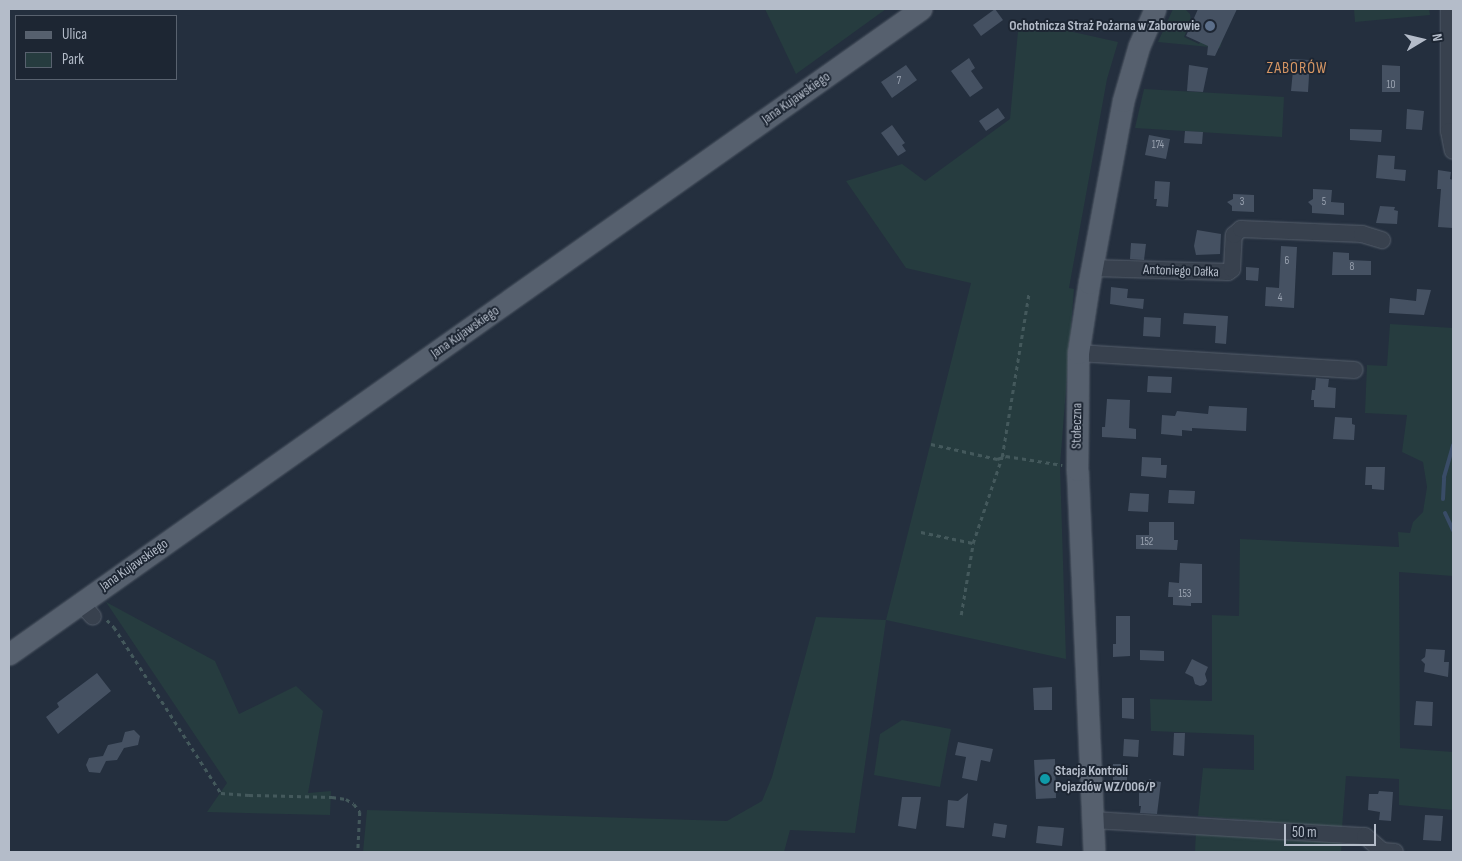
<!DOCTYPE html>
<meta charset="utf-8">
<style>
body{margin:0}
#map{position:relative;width:1462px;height:861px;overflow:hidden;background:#242f3e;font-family:"Sofia Sans Condensed",sans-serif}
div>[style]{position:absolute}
.green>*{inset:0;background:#263c3f}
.stream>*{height:4px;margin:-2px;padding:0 2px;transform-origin:2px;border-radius:2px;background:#394c67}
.building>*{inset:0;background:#455162}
.path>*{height:2.5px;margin-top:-1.25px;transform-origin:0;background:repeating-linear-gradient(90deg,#44595c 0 4px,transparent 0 8px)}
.roads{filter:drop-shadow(0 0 1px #565f6c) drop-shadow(0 0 1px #565f6c)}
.minor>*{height:16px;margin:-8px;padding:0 8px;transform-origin:8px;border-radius:8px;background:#38414e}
.major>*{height:21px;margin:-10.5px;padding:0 10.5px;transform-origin:10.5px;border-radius:10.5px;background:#56606e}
.dots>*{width:14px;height:14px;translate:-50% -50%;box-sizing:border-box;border:2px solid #1d2633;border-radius:50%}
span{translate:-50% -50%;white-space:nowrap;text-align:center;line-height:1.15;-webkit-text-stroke:4px #1d2633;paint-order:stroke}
.number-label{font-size:11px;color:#98a1af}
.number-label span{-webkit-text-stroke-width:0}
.poi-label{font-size:14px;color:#b4bcc9;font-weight:700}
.right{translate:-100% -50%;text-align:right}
.left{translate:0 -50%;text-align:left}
.street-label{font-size:14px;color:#b4bcc9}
.quarter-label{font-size:16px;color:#d59563;letter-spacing:1px}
.frame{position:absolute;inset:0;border:10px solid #b4bcc9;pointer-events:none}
.legend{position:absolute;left:15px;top:15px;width:162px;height:65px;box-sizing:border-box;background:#1d2633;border:1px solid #59626f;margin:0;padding:6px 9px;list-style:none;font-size:15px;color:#b4bcc9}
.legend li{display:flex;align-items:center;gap:10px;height:25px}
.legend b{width:25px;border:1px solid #59626f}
.north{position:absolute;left:1397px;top:15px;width:50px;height:50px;-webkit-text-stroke:4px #1d2633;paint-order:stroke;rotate:81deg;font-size:14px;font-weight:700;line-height:20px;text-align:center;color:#b4bcc9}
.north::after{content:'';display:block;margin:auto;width:18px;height:22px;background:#b4bcc9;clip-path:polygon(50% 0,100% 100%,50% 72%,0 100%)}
.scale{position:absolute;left:1284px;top:824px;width:92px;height:22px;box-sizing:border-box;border:2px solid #b4bcc9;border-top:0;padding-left:6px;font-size:15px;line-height:18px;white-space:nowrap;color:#b4bcc9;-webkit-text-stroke:4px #1d2633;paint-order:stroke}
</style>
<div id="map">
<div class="green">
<i style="clip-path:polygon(765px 9px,886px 9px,796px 74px)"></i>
<i style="clip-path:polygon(1173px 9px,1185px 9px,1190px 14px,1191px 19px,1187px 23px,1189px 25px,1184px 37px,1199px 44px,1204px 34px,1223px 38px,1220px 48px,1158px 42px)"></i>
<i style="clip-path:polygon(1354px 9px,1429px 9px,1430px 15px,1355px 22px)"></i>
<i style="clip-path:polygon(1019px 20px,1118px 42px,1107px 79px,1069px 288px,1074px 289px,1060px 465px,1066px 659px,886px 620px,855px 833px,790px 830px,784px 852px,363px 852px,367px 810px,727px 821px,762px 801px,772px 777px,816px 617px,886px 620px,971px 283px,906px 268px,846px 181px,902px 164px,925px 181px,1010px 119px)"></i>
<i style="clip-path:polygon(1144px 89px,1284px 97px,1282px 137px,1135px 128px)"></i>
<i style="clip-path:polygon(1390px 324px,1453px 328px,1453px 576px,1399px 572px,1400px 748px,1453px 752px,1453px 810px,1399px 805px,1399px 779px,1346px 776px,1342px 828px,1198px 816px,1203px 768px,1254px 770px,1254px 735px,1151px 731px,1150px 699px,1212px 701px,1212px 615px,1239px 616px,1240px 539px,1399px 547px,1398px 532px,1410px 533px,1413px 522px,1423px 512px,1427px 487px,1423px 462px,1402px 452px,1407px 415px,1365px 413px,1367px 365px,1387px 366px)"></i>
<i style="clip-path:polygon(106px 602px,215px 661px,239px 714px,296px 686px,323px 711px,308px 793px,331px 791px,330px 815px,207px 812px,227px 783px)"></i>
<i style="clip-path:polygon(902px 720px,951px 729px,940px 787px,874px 775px,880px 734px)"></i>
<i style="clip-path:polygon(1196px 831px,1342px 842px,1341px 852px,1195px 852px)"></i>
</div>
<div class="stream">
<i style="left:1443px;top:499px;width:22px;rotate:-87deg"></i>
<i style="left:1444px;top:477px;width:33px;rotate:-74deg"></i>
<i style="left:1445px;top:513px;width:19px;rotate:65deg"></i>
</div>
<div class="building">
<i style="clip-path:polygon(995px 9px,1003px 20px,981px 36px,973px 25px)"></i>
<i style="clip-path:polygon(1198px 9px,1237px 9px,1215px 56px,1207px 55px,1208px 46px,1186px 36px)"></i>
<i style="clip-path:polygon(969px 58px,975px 68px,971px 71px,983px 88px,970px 97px,951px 71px)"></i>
<i style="clip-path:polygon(1290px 59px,1310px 60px,1308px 92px,1291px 91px,1293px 70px,1289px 70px)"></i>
<i style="clip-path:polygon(906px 65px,917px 80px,892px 98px,881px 82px)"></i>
<i style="clip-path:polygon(1189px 65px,1208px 68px,1203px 92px,1187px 91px)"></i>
<i style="clip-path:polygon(1382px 65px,1400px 66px,1400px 92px,1382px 92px)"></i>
<i style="clip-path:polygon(998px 108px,1005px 118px,986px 131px,979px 121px)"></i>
<i style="clip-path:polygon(1407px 109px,1424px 111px,1422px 130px,1406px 129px)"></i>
<i style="clip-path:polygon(892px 125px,905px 143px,902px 145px,906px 151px,898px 156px,881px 133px)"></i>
<i style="clip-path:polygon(1350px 129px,1382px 130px,1381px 142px,1350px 140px)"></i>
<i style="clip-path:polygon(1185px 131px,1203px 132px,1202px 144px,1184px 143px)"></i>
<i style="clip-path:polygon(1149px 135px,1170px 139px,1166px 159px,1145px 155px)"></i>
<i style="clip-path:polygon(1378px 155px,1395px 156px,1394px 169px,1406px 170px,1405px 181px,1376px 178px)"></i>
<i style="clip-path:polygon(1438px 170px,1451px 172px,1450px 179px,1453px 180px,1453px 228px,1438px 227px,1441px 189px,1437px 189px)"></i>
<i style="clip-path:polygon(1155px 181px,1170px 182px,1168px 207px,1156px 206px,1157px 199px,1154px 199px)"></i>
<i style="clip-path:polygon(1313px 189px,1332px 190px,1331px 202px,1344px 203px,1344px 215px,1312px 213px,1312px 206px,1308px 202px,1313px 199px)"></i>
<i style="clip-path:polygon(1233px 194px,1254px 195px,1254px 212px,1232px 211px,1232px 206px,1227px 202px,1233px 199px)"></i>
<i style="clip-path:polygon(1380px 206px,1395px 207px,1394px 210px,1398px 211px,1397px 224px,1376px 223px)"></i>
<i style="clip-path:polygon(1197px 230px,1221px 234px,1220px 254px,1196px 255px,1194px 246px)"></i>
<i style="clip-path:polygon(1131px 243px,1146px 244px,1144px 260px,1130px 259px)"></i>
<i style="clip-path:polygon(1281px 246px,1297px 247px,1294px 308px,1265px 306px,1266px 287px,1279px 288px)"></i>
<i style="clip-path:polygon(1333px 252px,1349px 253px,1349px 260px,1371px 261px,1371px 275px,1332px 275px)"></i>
<i style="clip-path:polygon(1246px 267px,1259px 268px,1258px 281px,1246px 280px)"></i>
<i style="clip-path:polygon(1111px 287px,1128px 289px,1127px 298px,1144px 299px,1143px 309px,1110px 304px)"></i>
<i style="clip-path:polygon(1417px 289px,1431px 290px,1424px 315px,1389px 313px,1390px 298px,1416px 301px)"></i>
<i style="clip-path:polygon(1184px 313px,1228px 316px,1226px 344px,1215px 343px,1216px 326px,1183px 324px)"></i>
<i style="clip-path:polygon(1144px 317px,1161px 318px,1160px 337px,1143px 336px)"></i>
<i style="clip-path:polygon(1148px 376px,1172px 377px,1171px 393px,1147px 392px)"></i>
<i style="clip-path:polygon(1316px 378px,1329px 379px,1328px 387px,1336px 388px,1335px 408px,1314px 407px,1314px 400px,1311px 400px,1312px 390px,1315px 390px)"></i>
<i style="clip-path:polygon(1107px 399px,1130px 400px,1129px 428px,1136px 429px,1136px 439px,1102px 437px,1102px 427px,1105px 427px)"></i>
<i style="clip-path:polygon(1209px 406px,1247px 408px,1246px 431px,1192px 428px,1192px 431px,1182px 430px,1182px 436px,1161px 434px,1162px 415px,1175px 416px,1177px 411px,1208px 414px)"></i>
<i style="clip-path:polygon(1335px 417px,1352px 418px,1352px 424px,1355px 425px,1354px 440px,1333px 439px)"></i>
<i style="clip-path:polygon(1142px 457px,1161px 458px,1161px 465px,1167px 465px,1166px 478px,1141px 476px)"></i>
<i style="clip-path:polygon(1366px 467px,1385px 467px,1384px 490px,1372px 489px,1372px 485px,1365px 485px)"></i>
<i style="clip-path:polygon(1169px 490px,1195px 491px,1194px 504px,1168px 503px)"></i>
<i style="clip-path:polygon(1130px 493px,1149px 494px,1148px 512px,1128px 511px)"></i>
<i style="clip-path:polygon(1149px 522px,1174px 522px,1174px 540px,1178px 540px,1177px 550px,1136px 549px,1136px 535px,1149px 535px)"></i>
<i style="clip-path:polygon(1180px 563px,1202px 564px,1202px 603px,1191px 603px,1191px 606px,1173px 605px,1173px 597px,1168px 597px,1169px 582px,1179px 583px)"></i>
<i style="clip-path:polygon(1116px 616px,1130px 616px,1130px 656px,1113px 657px,1113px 644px,1116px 644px)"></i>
<i style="clip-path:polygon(1426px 649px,1445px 650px,1444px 662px,1449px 662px,1448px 677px,1424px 672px,1425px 664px,1421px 660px,1425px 657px)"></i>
<i style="clip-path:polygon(1140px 650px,1164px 651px,1164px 661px,1140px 660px)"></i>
<i style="clip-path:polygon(1192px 659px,1208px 667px,1205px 674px,1207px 681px,1204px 685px,1200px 686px,1195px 684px,1193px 677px,1185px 673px)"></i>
<i style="clip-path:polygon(97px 673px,111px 691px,58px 734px,46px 717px,59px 707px,57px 703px)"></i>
<i style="clip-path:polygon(1052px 687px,1052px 710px,1034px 710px,1033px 688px)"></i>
<i style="clip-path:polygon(1122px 698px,1134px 698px,1134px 719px,1122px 718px)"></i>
<i style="clip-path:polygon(1416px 701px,1433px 702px,1432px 726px,1414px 725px)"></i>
<i style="clip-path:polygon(134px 730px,140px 736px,138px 745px,124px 748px,117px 760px,106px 761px,100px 773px,89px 772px,86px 765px,89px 758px,103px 756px,108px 745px,122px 742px,125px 732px)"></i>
<i style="clip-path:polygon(1174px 733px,1185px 733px,1184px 756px,1173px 755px)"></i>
<i style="clip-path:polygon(1124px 739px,1139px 740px,1138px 757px,1123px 756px)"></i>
<i style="clip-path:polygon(958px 742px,993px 749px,990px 762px,981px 760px,977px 781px,962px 778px,966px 757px,955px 755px)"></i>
<i style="clip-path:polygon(1055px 759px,1056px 798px,1036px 799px,1034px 760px)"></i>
<i style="clip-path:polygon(1113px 764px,1127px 764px,1127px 786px,1113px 786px)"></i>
<i style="clip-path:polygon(1150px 779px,1153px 781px,1161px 782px,1157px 814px,1140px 813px,1141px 806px,1139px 806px,1139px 780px,1147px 781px)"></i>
<i style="clip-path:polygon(1379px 791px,1393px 792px,1391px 821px,1379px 820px,1380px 812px,1368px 810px,1369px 794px,1378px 794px)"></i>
<i style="clip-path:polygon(968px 793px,964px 828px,946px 826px,948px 800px,958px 801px)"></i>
<i style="clip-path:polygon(902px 797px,921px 797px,916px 829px,898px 826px)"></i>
<i style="clip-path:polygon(1425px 815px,1443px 816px,1441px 841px,1423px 840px)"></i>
<i style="clip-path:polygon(994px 823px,1007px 825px,1005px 838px,992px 836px)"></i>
<i style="clip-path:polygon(1038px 826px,1064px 828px,1062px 846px,1036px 843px)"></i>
</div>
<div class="path">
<i style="left:931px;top:444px;width:68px;rotate:12.8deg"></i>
<i style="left:997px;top:459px;width:9px;rotate:-18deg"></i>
<i style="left:1006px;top:456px;width:57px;rotate:9.1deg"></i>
<i style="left:921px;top:532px;width:53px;rotate:11.9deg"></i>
<i style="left:961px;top:615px;width:73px;rotate:-80.5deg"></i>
<i style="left:973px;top:543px;width:91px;rotate:-71.4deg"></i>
<i style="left:1002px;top:457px;width:166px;rotate:-80.7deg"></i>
<i style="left:107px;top:620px;width:10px;rotate:45deg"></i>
<i style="left:114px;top:627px;width:197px;rotate:57.2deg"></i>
<i style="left:221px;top:793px;width:28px;rotate:4deg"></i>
<i style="left:249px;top:795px;width:83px;rotate:1.4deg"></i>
<i style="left:332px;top:797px;width:14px;rotate:8deg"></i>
<i style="left:346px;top:799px;width:9px;rotate:32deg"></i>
<i style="left:354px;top:804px;width:10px;rotate:53deg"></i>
<i style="left:360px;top:812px;width:40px;rotate:92.9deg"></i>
</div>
<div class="roads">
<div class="minor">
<i style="left:1449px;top:9px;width:122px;rotate:90deg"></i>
<i style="left:1449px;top:131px;width:20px;rotate:79deg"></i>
<i style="left:1092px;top:268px;width:136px;rotate:1.7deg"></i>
<i style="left:1228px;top:272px;width:5px;rotate:-37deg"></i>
<i style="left:1232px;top:269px;width:34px;rotate:-87deg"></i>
<i style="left:1234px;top:235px;width:9px;rotate:-41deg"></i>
<i style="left:1241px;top:229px;width:121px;rotate:2.4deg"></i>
<i style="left:1362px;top:234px;width:21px;rotate:17deg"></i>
<i style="left:1078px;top:353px;width:277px;rotate:3.5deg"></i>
<i style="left:81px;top:603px;width:18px;rotate:49deg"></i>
<i style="left:1093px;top:820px;width:272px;rotate:3.4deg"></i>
<i style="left:1365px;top:836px;width:23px;rotate:41deg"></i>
<i style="left:1382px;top:851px;width:13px;rotate:4deg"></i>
</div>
<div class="major">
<i style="left:9px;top:654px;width:1117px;rotate:-35.27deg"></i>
<i style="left:1094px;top:852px;width:382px;rotate:-92.5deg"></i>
<i style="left:1077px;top:470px;width:117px;rotate:-89.5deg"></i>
<i style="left:1078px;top:353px;width:71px;rotate:-81.1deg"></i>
<i style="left:1089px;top:283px;width:185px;rotate:-79.4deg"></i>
<i style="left:1123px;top:101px;width:57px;rotate:-73.8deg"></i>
<i style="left:1139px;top:46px;width:40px;rotate:-66.6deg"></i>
</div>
</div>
<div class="dots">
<i style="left:1210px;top:26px;background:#5c6f8a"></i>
<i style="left:1045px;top:779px;background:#0f9aa8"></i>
</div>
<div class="number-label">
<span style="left:899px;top:81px">7</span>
<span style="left:1391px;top:85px">10</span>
<span style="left:1158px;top:145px">174</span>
<span style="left:1242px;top:202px">3</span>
<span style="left:1324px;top:202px">5</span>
<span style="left:1287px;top:261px">6</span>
<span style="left:1352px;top:267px">8</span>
<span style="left:1280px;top:298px">4</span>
<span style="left:1147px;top:542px">152</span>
<span style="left:1185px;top:594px">153</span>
</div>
<div class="poi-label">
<span class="right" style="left:1200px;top:26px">Ochotnicza Straż Pożarna w Zaborowie</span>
<span class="left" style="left:1055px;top:779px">Stacja Kontroli<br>Pojazdów WZ/006/P</span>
</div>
<div class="street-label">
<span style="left:796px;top:98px;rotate:-35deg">Jana Kujawskiego</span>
<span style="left:1181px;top:271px;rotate:2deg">Antoniego Dałka</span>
<span style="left:465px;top:332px;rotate:-35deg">Jana Kujawskiego</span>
<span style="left:1077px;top:426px;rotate:-89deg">Stołeczna</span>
<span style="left:134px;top:565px;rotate:-35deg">Jana Kujawskiego</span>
</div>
<div class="quarter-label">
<span style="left:1297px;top:69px">ZABORÓW</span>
</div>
<div class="frame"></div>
<ul class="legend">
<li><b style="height:6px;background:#56606e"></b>Ulica</li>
<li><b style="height:14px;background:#263c3f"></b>Park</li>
</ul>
<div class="north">N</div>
<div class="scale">50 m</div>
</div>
